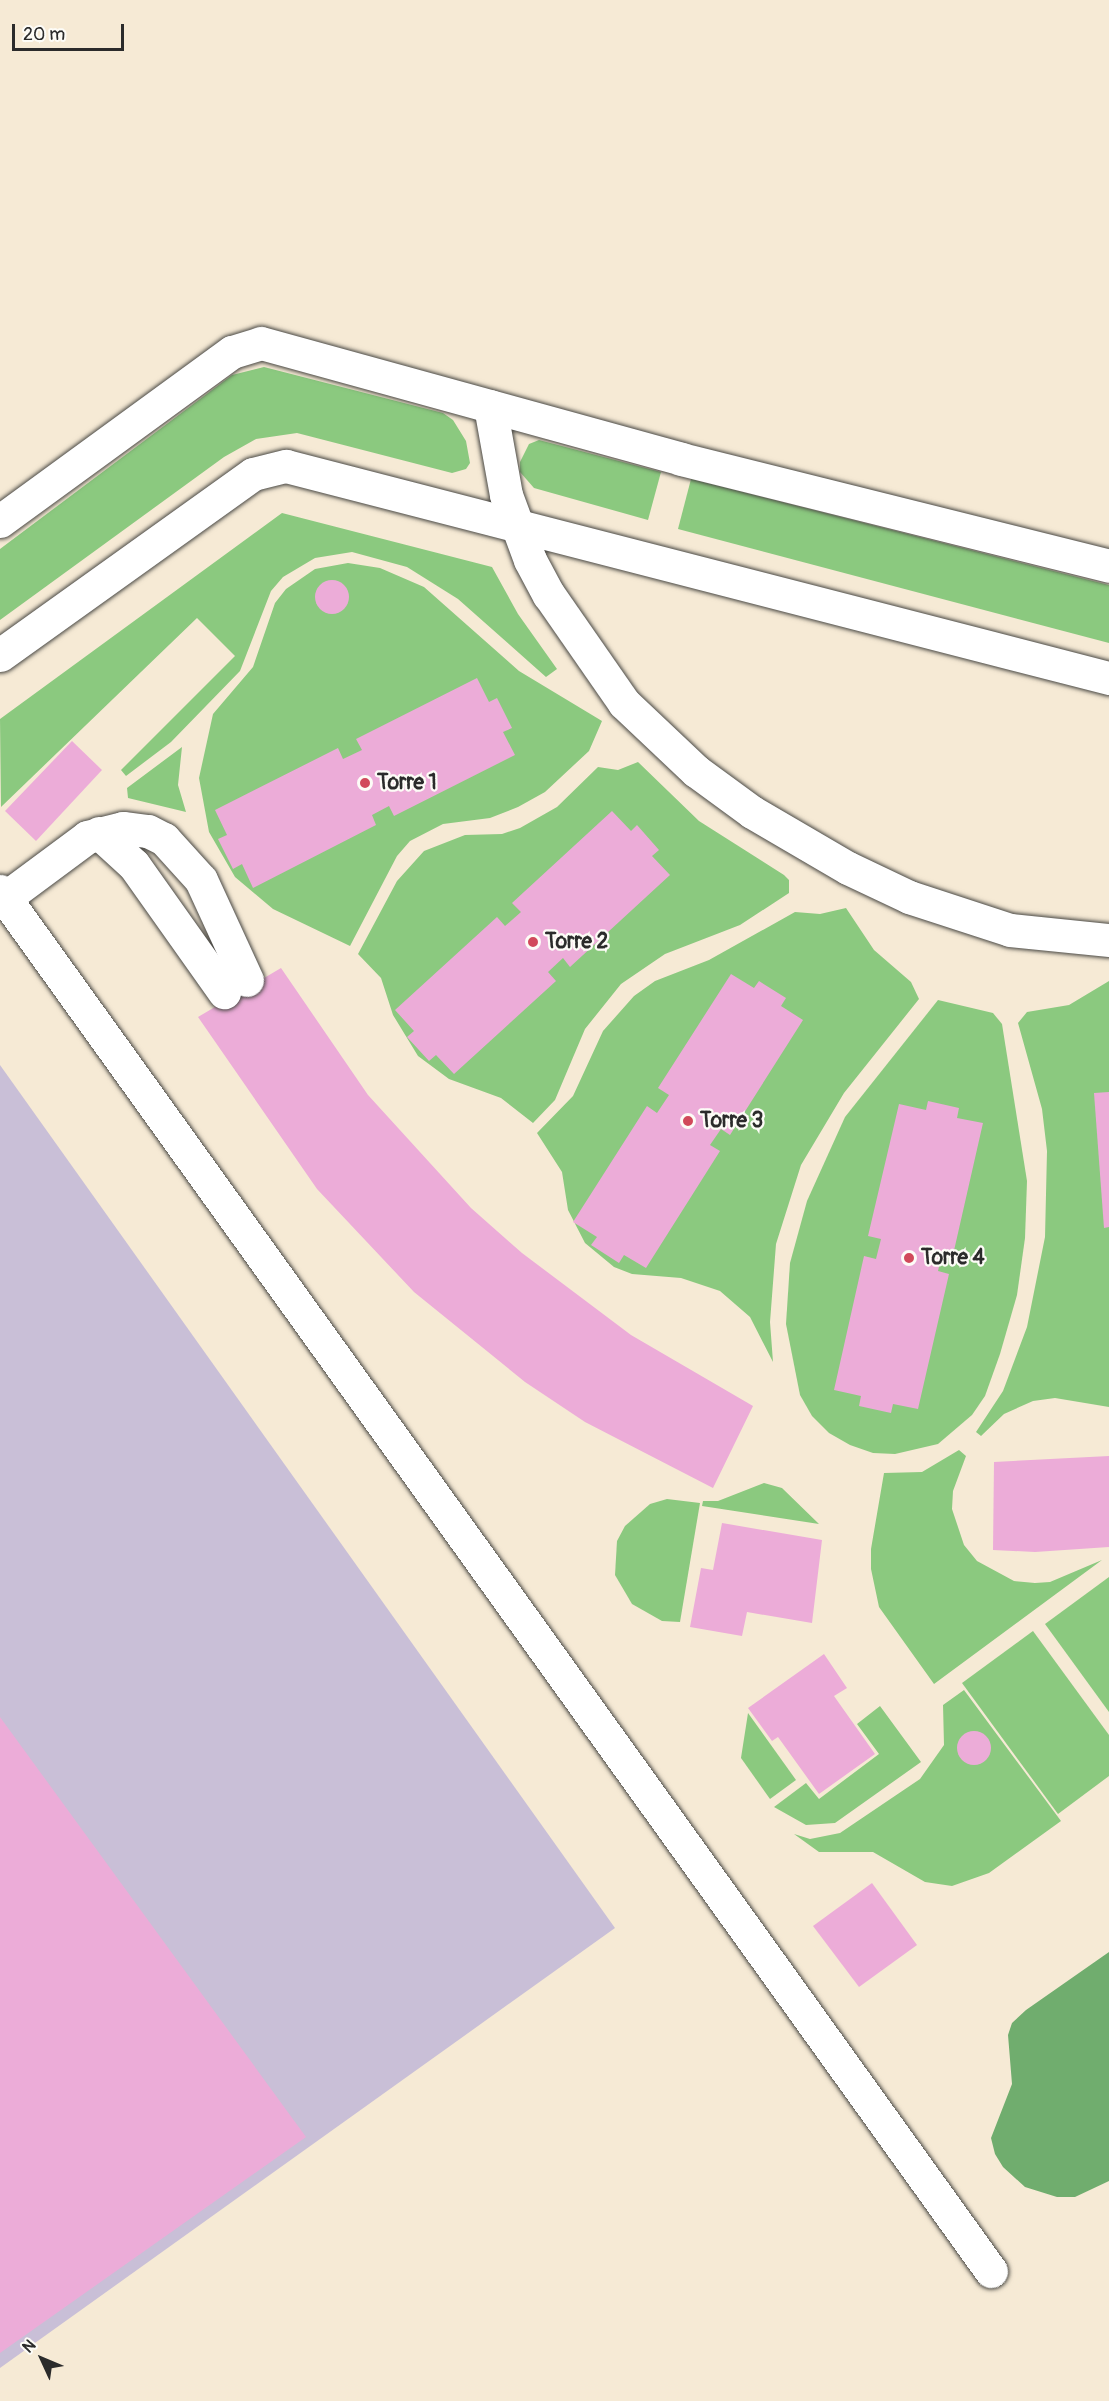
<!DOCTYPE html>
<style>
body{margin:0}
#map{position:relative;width:1109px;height:2401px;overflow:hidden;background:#f6ead5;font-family:Pangolin,sans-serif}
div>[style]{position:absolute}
.industrial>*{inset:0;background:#c9bfd7}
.green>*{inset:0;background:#8bc97f}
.forest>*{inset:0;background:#70ad6e}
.building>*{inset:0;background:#ecacd8}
.round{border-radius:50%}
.roads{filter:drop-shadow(0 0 2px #494844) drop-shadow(0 0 2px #494844)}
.minor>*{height:33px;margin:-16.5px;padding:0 16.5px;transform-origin:16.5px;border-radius:16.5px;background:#fff}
.dots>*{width:16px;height:16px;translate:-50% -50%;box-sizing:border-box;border:3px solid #fdfcf7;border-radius:50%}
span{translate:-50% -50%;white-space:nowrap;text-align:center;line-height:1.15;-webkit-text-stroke:4.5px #fdfcf7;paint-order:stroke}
.poi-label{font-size:21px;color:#2b2b2b;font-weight:700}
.left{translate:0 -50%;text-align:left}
.north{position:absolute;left:12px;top:2329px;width:60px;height:60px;-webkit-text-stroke:4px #fdfcf7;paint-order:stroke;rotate:314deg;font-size:16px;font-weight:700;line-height:24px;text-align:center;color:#2b2b2b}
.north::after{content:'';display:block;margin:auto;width:21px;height:27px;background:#2b2b2b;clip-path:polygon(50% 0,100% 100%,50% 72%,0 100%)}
.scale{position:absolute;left:12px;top:24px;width:112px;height:27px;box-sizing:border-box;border:3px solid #2b2b2b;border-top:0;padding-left:8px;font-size:18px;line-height:21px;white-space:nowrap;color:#2b2b2b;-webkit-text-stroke:4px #fdfcf7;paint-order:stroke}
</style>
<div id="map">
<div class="industrial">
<i style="clip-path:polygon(0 1065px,615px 1928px,0 2368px)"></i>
</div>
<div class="green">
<i style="clip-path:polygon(264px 367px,443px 413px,453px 420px,466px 441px,470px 463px,466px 469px,452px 473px,297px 433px,256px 439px,224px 457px,0 620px,0 549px,232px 375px)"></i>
<i style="clip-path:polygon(539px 440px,661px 472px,648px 520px,534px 488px,520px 472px,520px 462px,529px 444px)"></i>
<i style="clip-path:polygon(691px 479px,1109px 585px,1109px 643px,678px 529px)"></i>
<i style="clip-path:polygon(282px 513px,492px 567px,518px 614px,557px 669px,546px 677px,458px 599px,407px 567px,352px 552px,315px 558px,283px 577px,271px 591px,240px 671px,171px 742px,126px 776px,121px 770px,235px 656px,197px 618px,1px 807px,0 719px)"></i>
<i style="clip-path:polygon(348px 563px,380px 568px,424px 587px,519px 671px,602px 721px,589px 751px,545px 792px,518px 807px,490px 818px,443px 824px,410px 841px,397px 856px,350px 946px,273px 909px,235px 877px,209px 832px,199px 778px,213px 714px,253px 667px,275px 603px,286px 589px,315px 569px)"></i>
<i style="clip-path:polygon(182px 747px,178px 785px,186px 812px,128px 798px,127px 788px)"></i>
<i style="clip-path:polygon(638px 762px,699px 821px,784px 875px,789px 880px,789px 893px,740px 925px,665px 954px,621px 984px,585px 1029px,555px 1100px,533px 1123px,501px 1098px,449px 1079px,418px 1056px,393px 1015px,381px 978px,358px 954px,397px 881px,424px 851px,465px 835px,502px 834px,520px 828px,557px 807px,598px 767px,618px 770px)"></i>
<i style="clip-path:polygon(846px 908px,874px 950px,911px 982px,919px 999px,844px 1093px,801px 1165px,776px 1244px,770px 1322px,773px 1362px,750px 1317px,720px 1291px,681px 1278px,632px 1274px,614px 1267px,585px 1243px,568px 1210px,562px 1172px,537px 1133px,573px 1096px,603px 1031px,634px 996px,655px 981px,709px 960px,795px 912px,820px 914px)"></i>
<i style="clip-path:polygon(1109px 981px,1109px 1407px,1055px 1398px,1033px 1401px,1004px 1414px,981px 1436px,976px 1432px,1003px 1391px,1027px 1327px,1045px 1237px,1047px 1151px,1042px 1109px,1018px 1023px,1027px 1012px,1069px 1005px)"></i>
<i style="clip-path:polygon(938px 1000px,993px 1013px,1002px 1024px,1027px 1181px,1025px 1238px,1017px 1295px,1000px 1354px,985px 1396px,972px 1415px,938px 1444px,895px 1454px,873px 1453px,850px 1445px,829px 1433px,812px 1416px,800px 1395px,786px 1324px,790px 1263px,807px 1201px,845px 1117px)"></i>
<i style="clip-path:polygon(959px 1450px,966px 1456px,953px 1491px,952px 1509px,964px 1545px,977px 1561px,1014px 1581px,1035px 1583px,1050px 1582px,1102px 1560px,934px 1684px,879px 1607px,871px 1569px,871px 1549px,884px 1473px,922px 1472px)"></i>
<i style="clip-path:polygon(764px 1483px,782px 1488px,819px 1524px,702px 1506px,703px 1501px,718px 1501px)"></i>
<i style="clip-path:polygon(667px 1499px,700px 1503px,680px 1622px,662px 1621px,632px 1604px,615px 1575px,617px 1541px,625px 1526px,650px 1504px)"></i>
<i style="clip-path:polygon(1109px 1577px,1109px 1712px,1045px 1624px)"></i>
<i style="clip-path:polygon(1033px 1631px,1109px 1735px,1109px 1776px,1058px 1814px,962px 1683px)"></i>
<i style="clip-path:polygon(964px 1690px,1061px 1821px,989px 1873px,952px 1886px,925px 1882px,873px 1852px,819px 1852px,794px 1834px,810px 1839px,840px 1833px,920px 1779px,944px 1745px,943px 1705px)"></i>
<i style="clip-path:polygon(880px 1706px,921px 1762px,835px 1823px,806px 1825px,774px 1807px,806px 1783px,819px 1799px,879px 1754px,857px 1724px)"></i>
<i style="clip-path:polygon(748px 1713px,796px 1780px,770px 1799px,741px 1758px)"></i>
</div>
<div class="forest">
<i style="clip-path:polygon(1109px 1952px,1109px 2181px,1075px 2197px,1057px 2197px,1025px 2187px,1003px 2167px,995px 2154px,991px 2138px,1012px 2084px,1008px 2035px,1012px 2023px,1026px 2010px)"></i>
</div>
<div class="building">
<i class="round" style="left:315px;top:580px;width:34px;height:34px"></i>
<i style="clip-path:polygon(477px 678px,489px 702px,497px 698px,512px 728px,503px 732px,515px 755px,394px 816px,389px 806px,372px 815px,376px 825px,253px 888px,242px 864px,233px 869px,218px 839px,227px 835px,215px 810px,338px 748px,343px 759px,362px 750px,356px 739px)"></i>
<i style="clip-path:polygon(72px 741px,102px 770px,36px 841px,5px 811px)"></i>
<i style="clip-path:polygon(612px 811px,631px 831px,637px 825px,659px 850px,652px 856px,670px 875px,570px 967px,563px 958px,548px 972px,556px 981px,454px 1074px,436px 1055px,429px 1061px,407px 1037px,414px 1031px,395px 1010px,497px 917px,505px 926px,521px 912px,512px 903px)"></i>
<i style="clip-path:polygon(281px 968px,368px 1095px,471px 1208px,522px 1253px,631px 1335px,753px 1406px,713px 1488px,585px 1422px,525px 1382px,414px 1292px,317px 1189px,198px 1017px)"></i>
<i style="clip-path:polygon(731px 974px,754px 988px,759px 981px,786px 998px,781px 1006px,803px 1020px,730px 1135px,721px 1129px,710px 1145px,720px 1151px,646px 1268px,624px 1255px,619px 1263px,591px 1245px,597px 1237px,573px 1222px,647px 1106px,657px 1113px,669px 1095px,658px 1088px)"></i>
<i style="clip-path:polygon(1109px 1092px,1109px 1227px,1104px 1228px,1094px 1093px)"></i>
<i style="clip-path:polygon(928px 1101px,959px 1108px,957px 1118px,983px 1123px,953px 1255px,942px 1253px,938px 1271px,949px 1274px,918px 1409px,893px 1404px,891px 1413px,859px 1406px,861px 1396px,834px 1390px,864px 1256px,876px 1259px,881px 1239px,868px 1236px,899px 1104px,926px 1110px)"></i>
<i style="clip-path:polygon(1109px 1456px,1109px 1547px,1035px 1552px,993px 1550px,994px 1462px)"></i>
<i style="clip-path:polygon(722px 1523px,822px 1540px,812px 1623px,747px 1612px,742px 1636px,690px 1627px,701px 1568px,713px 1570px)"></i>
<i style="clip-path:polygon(824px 1654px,847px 1688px,834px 1696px,875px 1754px,819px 1794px,778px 1737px,772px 1741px,748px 1708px)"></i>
<i style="clip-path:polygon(0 1717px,306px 2137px,0 2353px)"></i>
<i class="round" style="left:957px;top:1731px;width:34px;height:34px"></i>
<i style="clip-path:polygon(872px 1883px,917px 1945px,859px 1987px,813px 1926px)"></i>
</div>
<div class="roads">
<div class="minor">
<i style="left:490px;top:406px;width:90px;rotate:79.8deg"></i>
<i style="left:506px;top:495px;width:69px;rotate:69.7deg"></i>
<i style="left:530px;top:560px;width:40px;rotate:62deg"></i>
<i style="left:549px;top:595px;width:131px;rotate:55.2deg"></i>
<i style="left:624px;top:703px;width:99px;rotate:43.4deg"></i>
<i style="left:696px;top:771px;width:69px;rotate:36.2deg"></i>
<i style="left:752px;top:812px;width:111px;rotate:30.3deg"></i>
<i style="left:848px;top:868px;width:68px;rotate:25.4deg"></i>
<i style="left:909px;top:897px;width:106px;rotate:18.1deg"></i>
<i style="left:1010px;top:930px;width:100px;rotate:5.8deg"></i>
<i style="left:0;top:521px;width:287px;rotate:-36.1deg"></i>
<i style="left:232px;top:352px;width:30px;rotate:-17deg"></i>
<i style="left:261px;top:343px;width:436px;rotate:15.4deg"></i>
<i style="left:681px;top:459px;width:441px;rotate:14deg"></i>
<i style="left:0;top:655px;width:311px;rotate:-35.6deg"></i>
<i style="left:253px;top:474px;width:34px;rotate:-14deg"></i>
<i style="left:286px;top:466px;width:850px;rotate:14.45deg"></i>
<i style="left:99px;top:833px;width:47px;rotate:42.4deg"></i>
<i style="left:134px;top:865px;width:156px;rotate:54.7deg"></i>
<i style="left:0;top:891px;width:1699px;rotate:54.32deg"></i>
<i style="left:5px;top:898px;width:102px;rotate:-36.6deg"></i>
<i style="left:87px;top:837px;width:37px;rotate:-14deg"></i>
<i style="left:123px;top:828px;width:25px;rotate:7deg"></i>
<i style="left:148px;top:831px;width:18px;rotate:27deg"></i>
<i style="left:164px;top:839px;width:55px;rotate:47.9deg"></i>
<i style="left:201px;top:880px;width:110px;rotate:65.3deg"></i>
</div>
</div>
<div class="dots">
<i style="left:365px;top:783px;background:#d1495b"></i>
<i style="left:533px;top:942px;background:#d1495b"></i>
<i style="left:688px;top:1121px;background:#d1495b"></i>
<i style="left:909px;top:1258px;background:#d1495b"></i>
</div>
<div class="poi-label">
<span class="left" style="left:377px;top:783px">Torre 1</span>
<span class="left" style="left:545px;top:942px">Torre 2</span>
<span class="left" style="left:700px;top:1121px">Torre 3</span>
<span class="left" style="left:921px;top:1258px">Torre 4</span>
</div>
<div class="north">N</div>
<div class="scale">20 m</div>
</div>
